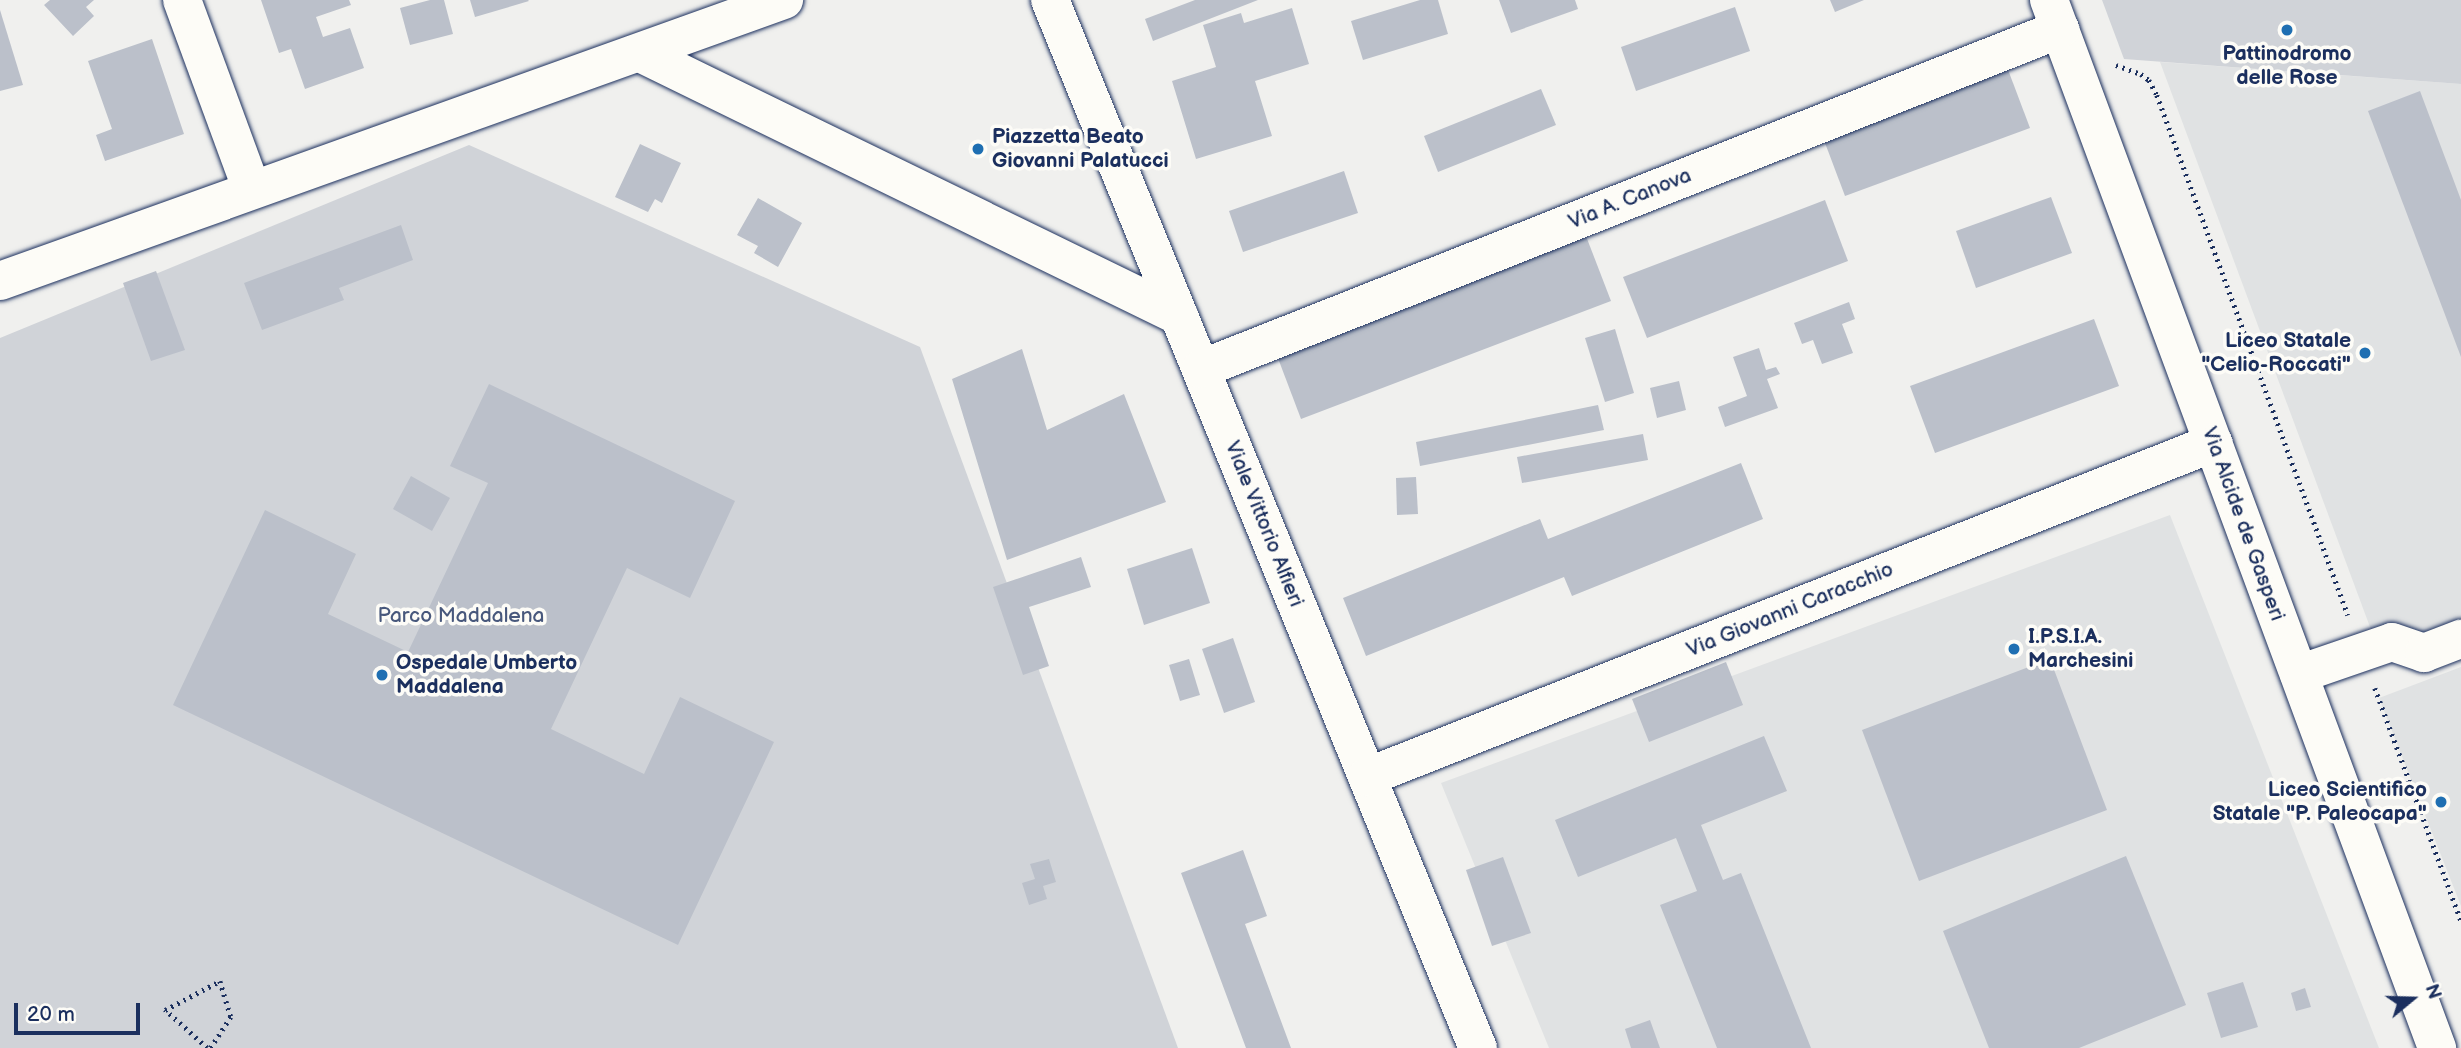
<!DOCTYPE html>
<style>
body{margin:0}
#map{position:relative;width:2461px;height:1048px;overflow:hidden;background:#f0f0ee;font-family:"Balsamiq Sans",sans-serif}
div>[style]{position:absolute}
.built>*{inset:0;background:#e0e2e3}
.green>*{inset:0;background:#d0d3d8}
.building>*{inset:0;background:#bbc0ca}
.path>*{height:4.5px;margin-top:-2.25px;transform-origin:0;background:repeating-linear-gradient(90deg,#1b2f5e 0 2px,transparent 0 7px)}
.roads{filter:drop-shadow(0 0 2px #1b2f5e) drop-shadow(0 0 2px #1b2f5e)}
.minor>*{height:38px;margin:-19px;padding:0 19px;transform-origin:19px;border-radius:19px;background:#fdfcf7}
.dots>*{width:19px;height:19px;translate:-50% -50%;box-sizing:border-box;border:4px solid #fdfcf7;border-radius:50%}
span{translate:-50% -50%;white-space:nowrap;text-align:center;line-height:1.15;-webkit-text-stroke:7px #fdfcf7;paint-order:stroke}
.poi-label{font-size:21px;color:#1b2f5e;font-weight:700}
.left{translate:0 -50%;text-align:left}
.right{translate:-100% -50%;text-align:right}
.street-label{font-size:21px;color:#1b2f5e}
.park-label{font-size:21px;color:#48587c}
.north{position:absolute;left:2377px;top:964px;width:70px;height:70px;-webkit-text-stroke:5px #fdfcf7;paint-order:stroke;rotate:71deg;font-size:19px;font-weight:700;line-height:28px;text-align:center;color:#1b2f5e}
.north::after{content:'';display:block;margin:auto;width:24px;height:32px;background:#1b2f5e;clip-path:polygon(50% 0,100% 100%,50% 72%,0 100%)}
.scale{position:absolute;left:14px;top:1003px;width:126px;height:32px;box-sizing:border-box;border:4px solid #1b2f5e;border-top:0;padding-left:9px;font-size:21px;line-height:24px;white-space:nowrap;color:#1b2f5e;-webkit-text-stroke:5px #fdfcf7;paint-order:stroke}
</style>
<div id="map">
<div class="built">
<i style="clip-path:polygon(2160px 62px,2461px 84px,2461px 622px,2380px 654px)"></i>
<i style="clip-path:polygon(2170px 515px,2379px 1048px,1549px 1048px,1441px 783px)"></i>
<i style="clip-path:polygon(2461px 667px,2461px 906px,2379px 698px)"></i>
</div>
<div class="green">
<i style="clip-path:polygon(2102px 0,2461px 0,2461px 84px,2124px 59px)"></i>
<i style="clip-path:polygon(469px 145px,920px 347px,1178px 1048px,0 1048px,0 338px)"></i>
</div>
<div class="building">
<i style="clip-path:polygon(50px 0,94px 0,86px 7px,94px 16px,73px 36px,44px 5px)"></i>
<i style="clip-path:polygon(261px 0,349px 0,351px 5px,316px 17px,323px 37px,350px 28px,364px 68px,305px 89px,291px 49px,279px 53px)"></i>
<i style="clip-path:polygon(430px 0,444px 0,453px 34px,410px 45px,400px 8px)"></i>
<i style="clip-path:polygon(470px 0,528px 0,529px 1px,475px 17px)"></i>
<i style="clip-path:polygon(1195px 0,1258px 0,1153px 41px,1145px 19px)"></i>
<i style="clip-path:polygon(1420px 0,1438px 0,1448px 34px,1363px 60px,1351px 21px)"></i>
<i style="clip-path:polygon(1499px 0,1575px 0,1578px 9px,1511px 33px)"></i>
<i style="clip-path:polygon(1830px 0,1864px 0,1835px 12px)"></i>
<i style="clip-path:polygon(1735px 7px,1750px 51px,1636px 91px,1621px 47px)"></i>
<i style="clip-path:polygon(1292px 8px,1309px 64px,1255px 81px,1272px 136px,1196px 159px,1172px 81px,1216px 67px,1203px 25px,1241px 13px,1244px 23px)"></i>
<i style="clip-path:polygon(0 10px,23px 85px,0 91px)"></i>
<i style="clip-path:polygon(152px 39px,184px 134px,105px 161px,96px 135px,112px 129px,88px 61px)"></i>
<i style="clip-path:polygon(2007px 67px,2030px 128px,1845px 196px,1822px 135px)"></i>
<i style="clip-path:polygon(1541px 89px,1556px 125px,1438px 172px,1424px 136px)"></i>
<i style="clip-path:polygon(2420px 91px,2461px 200px,2461px 357px,2368px 111px)"></i>
<i style="clip-path:polygon(640px 144px,681px 163px,662px 203px,655px 199px,648px 212px,615px 197px)"></i>
<i style="clip-path:polygon(1344px 171px,1358px 213px,1243px 252px,1229px 211px)"></i>
<i style="clip-path:polygon(2051px 197px,2072px 253px,1976px 288px,1956px 231px)"></i>
<i style="clip-path:polygon(758px 198px,802px 223px,778px 267px,754px 253px,758px 246px,737px 235px)"></i>
<i style="clip-path:polygon(1825px 200px,1848px 261px,1647px 338px,1623px 277px)"></i>
<i style="clip-path:polygon(401px 225px,413px 260px,339px 288px,344px 300px,262px 330px,244px 283px)"></i>
<i style="clip-path:polygon(1586px 236px,1611px 301px,1301px 419px,1276px 353px)"></i>
<i style="clip-path:polygon(156px 271px,185px 350px,151px 361px,123px 283px)"></i>
<i style="clip-path:polygon(1849px 302px,1855px 319px,1842px 324px,1853px 353px,1822px 364px,1813px 340px,1802px 344px,1794px 323px)"></i>
<i style="clip-path:polygon(2094px 319px,2119px 386px,1935px 453px,1910px 386px)"></i>
<i style="clip-path:polygon(1615px 329px,1634px 393px,1605px 402px,1585px 338px)"></i>
<i style="clip-path:polygon(1759px 348px,1766px 370px,1776px 367px,1780px 374px,1767px 379px,1778px 408px,1725px 427px,1718px 407px,1747px 396px,1733px 357px)"></i>
<i style="clip-path:polygon(1022px 349px,1047px 430px,1124px 394px,1166px 502px,1007px 560px,952px 379px)"></i>
<i style="clip-path:polygon(1679px 381px,1686px 410px,1657px 418px,1650px 388px)"></i>
<i style="clip-path:polygon(489px 384px,735px 501px,690px 598px,627px 568px,551px 729px,644px 774px,680px 697px,774px 742px,678px 945px,173px 705px,265px 510px,356px 554px,328px 614px,408px 652px,488px 483px,450px 466px)"></i>
<i style="clip-path:polygon(1598px 405px,1604px 430px,1420px 466px,1416px 442px)"></i>
<i style="clip-path:polygon(1643px 434px,1648px 460px,1522px 483px,1517px 457px)"></i>
<i style="clip-path:polygon(1741px 463px,1763px 519px,1572px 596px,1564px 577px,1366px 656px,1343px 598px,1540px 519px,1548px 539px)"></i>
<i style="clip-path:polygon(411px 476px,450px 498px,432px 531px,393px 509px)"></i>
<i style="clip-path:polygon(1416px 477px,1418px 514px,1397px 515px,1396px 478px)"></i>
<i style="clip-path:polygon(1192px 548px,1210px 603px,1144px 625px,1127px 569px)"></i>
<i style="clip-path:polygon(1081px 557px,1091px 587px,1029px 607px,1049px 666px,1023px 675px,993px 587px)"></i>
<i style="clip-path:polygon(1233px 638px,1255px 702px,1224px 713px,1202px 649px)"></i>
<i style="clip-path:polygon(1189px 659px,1200px 695px,1180px 701px,1169px 665px)"></i>
<i style="clip-path:polygon(2050px 659px,2107px 810px,1919px 881px,1862px 730px)"></i>
<i style="clip-path:polygon(1726px 662px,1743px 705px,1649px 742px,1632px 699px)"></i>
<i style="clip-path:polygon(1764px 736px,1787px 791px,1701px 825px,1723px 880px,1741px 873px,1811px 1048px,1717px 1048px,1660px 905px,1697px 891px,1676px 838px,1578px 877px,1555px 820px)"></i>
<i style="clip-path:polygon(1243px 850px,1267px 916px,1245px 924px,1291px 1048px,1246px 1048px,1181px 873px)"></i>
<i style="clip-path:polygon(2126px 856px,2186px 1005px,2079px 1048px,1989px 1048px,1943px 931px)"></i>
<i style="clip-path:polygon(1503px 857px,1531px 933px,1492px 946px,1466px 870px)"></i>
<i style="clip-path:polygon(1049px 859px,1056px 882px,1043px 886px,1047px 899px,1029px 905px,1022px 883px,1035px 879px,1030px 864px)"></i>
<i style="clip-path:polygon(2243px 982px,2258px 1027px,2221px 1038px,2207px 993px)"></i>
<i style="clip-path:polygon(2305px 988px,2311px 1007px,2296px 1011px,2291px 993px)"></i>
<i style="clip-path:polygon(1650px 1020px,1660px 1048px,1631px 1048px,1625px 1029px)"></i>
</div>
<div class="path">
<i style="left:2116px;top:65px;width:27px;rotate:20deg"></i>
<i style="left:2141px;top:74px;width:10px;rotate:37deg"></i>
<i style="left:2149px;top:80px;width:17px;rotate:62deg"></i>
<i style="left:2157px;top:95px;width:554px;rotate:69.83deg"></i>
<i style="left:2375px;top:688px;width:248px;rotate:69.7deg"></i>
<i style="left:207px;top:1048px;width:57px;rotate:-137.9deg"></i>
<i style="left:165px;top:1010px;width:62px;rotate:-27.8deg"></i>
<i style="left:220px;top:981px;width:38px;rotate:73deg"></i>
<i style="left:231px;top:1017px;width:37px;rotate:123deg"></i>
</div>
<div class="roads">
<div class="minor">
<i style="left:182px;top:0;width:202px;rotate:69.8deg"></i>
<i style="left:1050px;top:0;width:1132px;rotate:67.79deg"></i>
<i style="left:2049px;top:0;width:1118px;rotate:69.68deg"></i>
<i style="left:640px;top:53px;width:600px;rotate:26.01deg"></i>
<i style="left:0;top:281px;width:833px;rotate:-19.72deg"></i>
<i style="left:1201px;top:369px;width:924px;rotate:-21.59deg"></i>
<i style="left:2299px;top:674px;width:98px;rotate:-19deg"></i>
<i style="left:2392px;top:642px;width:34px;rotate:19deg"></i>
<i style="left:2424px;top:653px;width:40px;rotate:-21deg"></i>
<i style="left:1367px;top:777px;width:910px;rotate:-21.54deg"></i>
</div>
</div>
<div class="dots">
<i style="left:2287px;top:30px;background:#1f6fb2"></i>
<i style="left:978px;top:149px;background:#1f6fb2"></i>
<i style="left:2365px;top:353px;background:#1f6fb2"></i>
<i style="left:2014px;top:649px;background:#1f6fb2"></i>
<i style="left:382px;top:675px;background:#1f6fb2"></i>
<i style="left:2441px;top:802px;background:#1f6fb2"></i>
</div>
<div class="poi-label">
<span style="left:2287px;top:66px">Pattinodromo<br>delle Rose</span>
<span class="left" style="left:992px;top:149px">Piazzetta Beato<br>Giovanni Palatucci</span>
<span class="right" style="left:2351px;top:353px">Liceo Statale<br>"Celio-Roccati"</span>
<span class="left" style="left:2028px;top:649px">I.P.S.I.A.<br>Marchesini</span>
<span class="left" style="left:396px;top:675px">Ospedale Umberto<br>Maddalena</span>
<span class="right" style="left:2427px;top:802px">Liceo Scientifico<br>Statale "P. Paleocapa"</span>
</div>
<div class="street-label">
<span style="left:1630px;top:199px;rotate:-22deg">Via A. Canova</span>
<span style="left:1264px;top:524px;rotate:68deg">Viale Vittorio Alfieri</span>
<span style="left:2243px;top:524px;rotate:70deg">Via Alcide de Gasperi</span>
<span style="left:1790px;top:610px;rotate:-22deg">Via Giovanni Caracchio</span>
</div>
<div class="park-label">
<span style="left:461px;top:616px">Parco Maddalena</span>
</div>
<div class="north">N</div>
<div class="scale">20 m</div>
</div>
